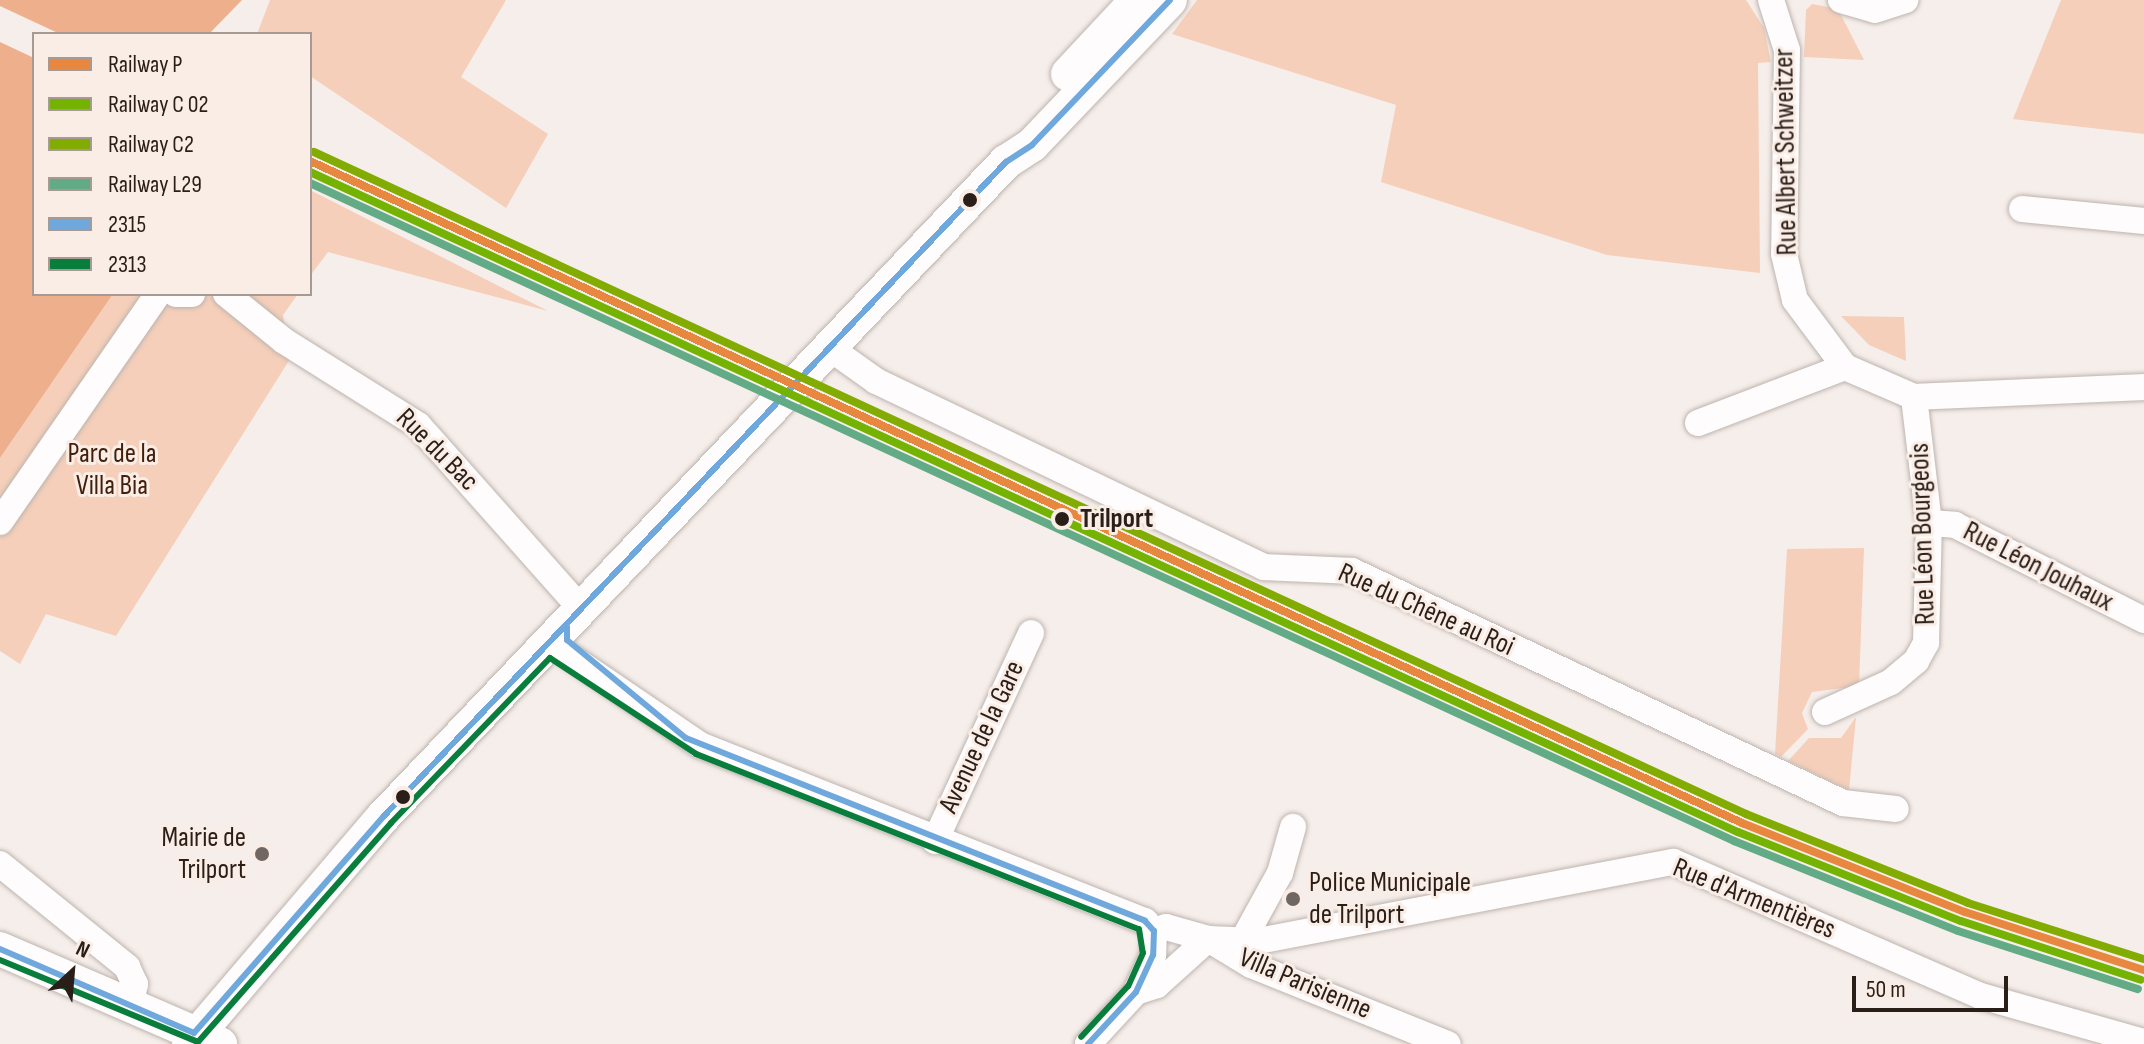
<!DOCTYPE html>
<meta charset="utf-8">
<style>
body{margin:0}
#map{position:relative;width:2144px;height:1044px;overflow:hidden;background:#f6eeea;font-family:"Sofia Sans Condensed",sans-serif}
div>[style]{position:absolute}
.green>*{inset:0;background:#f5cfba}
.water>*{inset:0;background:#eeb08c}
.pier>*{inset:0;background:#f6eeea}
.roads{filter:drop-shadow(0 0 2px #bdb4af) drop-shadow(0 0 2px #bdb4af)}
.minor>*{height:26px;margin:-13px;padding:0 13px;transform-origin:13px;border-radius:13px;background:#fefcfc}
.major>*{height:34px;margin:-17px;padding:0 17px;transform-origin:17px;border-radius:17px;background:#fefcfc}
.bus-1>*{height:6px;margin:-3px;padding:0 3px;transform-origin:3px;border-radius:3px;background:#6fa8dc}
.bus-2>*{height:6px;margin:-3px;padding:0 3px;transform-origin:3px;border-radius:3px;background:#097d3b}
.rail-1>*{height:8px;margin:-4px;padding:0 4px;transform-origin:4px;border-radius:4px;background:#e88840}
.rail-2>*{height:8px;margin:-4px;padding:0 4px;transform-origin:4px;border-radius:4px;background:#75b303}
.rail-3>*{height:8px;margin:-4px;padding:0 4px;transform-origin:4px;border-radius:4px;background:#82ac02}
.rail-4>*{height:8px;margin:-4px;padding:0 4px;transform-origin:4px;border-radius:4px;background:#63ab87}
.dots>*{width:22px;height:22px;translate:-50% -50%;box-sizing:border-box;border:4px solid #faede6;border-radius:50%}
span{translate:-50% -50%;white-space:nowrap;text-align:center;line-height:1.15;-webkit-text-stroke:6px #faede6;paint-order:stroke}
.street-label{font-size:28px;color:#2a1e18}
.park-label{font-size:28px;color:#411f0a}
.stop-label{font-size:28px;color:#2a1e18;font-weight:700}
.left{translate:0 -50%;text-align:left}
.poi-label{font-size:28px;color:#2a1e18}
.right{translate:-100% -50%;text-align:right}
.legend{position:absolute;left:32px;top:32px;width:280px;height:264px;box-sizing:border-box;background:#faede6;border:2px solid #a79a94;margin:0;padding:10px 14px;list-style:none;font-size:24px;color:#2a1e18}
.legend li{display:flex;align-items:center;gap:16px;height:40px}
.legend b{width:40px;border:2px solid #a79a94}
.north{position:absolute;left:32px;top:932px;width:80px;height:80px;-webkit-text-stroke:6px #faede6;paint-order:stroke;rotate:26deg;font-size:22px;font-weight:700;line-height:32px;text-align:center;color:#2a1e18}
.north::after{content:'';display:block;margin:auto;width:28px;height:36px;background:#2a1e18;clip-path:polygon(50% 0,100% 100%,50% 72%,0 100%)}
.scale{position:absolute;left:1852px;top:976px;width:156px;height:36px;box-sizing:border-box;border:4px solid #2a1e18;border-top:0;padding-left:10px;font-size:24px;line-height:28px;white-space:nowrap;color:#2a1e18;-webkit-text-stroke:6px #faede6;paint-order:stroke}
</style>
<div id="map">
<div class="green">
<i style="clip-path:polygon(270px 0,506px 0,461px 77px,548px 134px,506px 208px,310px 76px,310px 34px,257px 34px)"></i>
<i style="clip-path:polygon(1197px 0,1746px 0,1764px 28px,1771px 62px,1758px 63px,1760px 273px,1607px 255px,1381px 182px,1396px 105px,1172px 34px)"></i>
<i style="clip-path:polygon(2061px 0,2144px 0,2144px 134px,2013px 119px)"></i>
<i style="clip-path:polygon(1812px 4px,1838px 9px,1864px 60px,1804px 57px,1806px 10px)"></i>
<i style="clip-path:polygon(310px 190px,548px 311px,328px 252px,310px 276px)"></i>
<i style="clip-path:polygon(113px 294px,298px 294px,283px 315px,290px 359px,116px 636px,46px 614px,20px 664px,0 651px,0 458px)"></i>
<i style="clip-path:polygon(1841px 316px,1904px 317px,1906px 361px,1869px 345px)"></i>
<i style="clip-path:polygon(1864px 548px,1859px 686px,1812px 692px,1802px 713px,1808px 729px,1781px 757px,1775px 754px,1787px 549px)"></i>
<i style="clip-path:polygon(1856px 717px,1849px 790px,1788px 761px,1809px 738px,1841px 738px)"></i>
</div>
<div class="water">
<i style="clip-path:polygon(0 0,242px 0,209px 34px,34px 34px,34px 294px,113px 294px,0 458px)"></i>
</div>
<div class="pier">
<i style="clip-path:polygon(0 6px,60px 34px,34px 34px,34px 58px,0 42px)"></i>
</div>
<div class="roads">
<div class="minor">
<i style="left:1771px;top:0;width:52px;rotate:72.3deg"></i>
<i style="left:1787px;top:50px;width:204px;rotate:90.8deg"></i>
<i style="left:1784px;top:254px;width:47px;rotate:76.6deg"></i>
<i style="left:1795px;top:300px;width:84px;rotate:53.3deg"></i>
<i style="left:1845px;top:367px;width:75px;rotate:23.5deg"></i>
<i style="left:1914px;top:397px;width:230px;rotate:-2.5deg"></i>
<i style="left:1841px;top:0;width:35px;rotate:16deg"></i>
<i style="left:1875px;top:10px;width:32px;rotate:-18deg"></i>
<i style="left:2022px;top:209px;width:123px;rotate:5.6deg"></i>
<i style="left:176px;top:294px;width:16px"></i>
<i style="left:226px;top:294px;width:75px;rotate:39deg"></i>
<i style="left:284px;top:341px;width:158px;rotate:32.1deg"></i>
<i style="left:418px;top:425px;width:247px;rotate:48.4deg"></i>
<i style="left:831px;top:349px;width:55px;rotate:35.4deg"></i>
<i style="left:876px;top:381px;width:430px;rotate:25.6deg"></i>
<i style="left:1264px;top:567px;width:88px;rotate:2.6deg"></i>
<i style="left:1352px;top:571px;width:543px;rotate:25.29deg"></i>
<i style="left:1843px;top:803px;width:53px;rotate:6.5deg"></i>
<i style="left:1698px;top:423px;width:157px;rotate:-20.9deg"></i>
<i style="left:0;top:522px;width:277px;rotate:-55.3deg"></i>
<i style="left:1929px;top:523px;width:26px;rotate:4deg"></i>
<i style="left:1955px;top:525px;width:212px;rotate:26.7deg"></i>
<i style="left:546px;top:648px;width:13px;rotate:4deg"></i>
<i style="left:559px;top:649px;width:171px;rotate:34.2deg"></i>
<i style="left:700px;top:745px;width:479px;rotate:21.6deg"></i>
<i style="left:1145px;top:921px;width:13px;rotate:48deg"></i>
<i style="left:1154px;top:931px;width:24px;rotate:92deg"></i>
<i style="left:1153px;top:955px;width:41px;rotate:114.7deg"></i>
<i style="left:1136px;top:992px;width:71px;rotate:132.7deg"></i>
<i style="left:1825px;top:712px;width:72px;rotate:-24.4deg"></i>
<i style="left:1891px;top:682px;width:33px;rotate:-40deg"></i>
<i style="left:1916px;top:661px;width:21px;rotate:-61deg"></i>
<i style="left:1926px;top:643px;width:120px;rotate:-88.6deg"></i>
<i style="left:1929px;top:523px;width:127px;rotate:-96.8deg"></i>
<i style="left:935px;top:841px;width:229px;rotate:-65.2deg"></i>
<i style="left:0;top:864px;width:164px;rotate:39deg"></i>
<i style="left:127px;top:967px;width:19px;rotate:65deg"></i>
<i style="left:135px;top:984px;width:22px;rotate:103deg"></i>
<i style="left:1154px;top:931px;width:13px;rotate:-18deg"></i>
<i style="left:1166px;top:927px;width:44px;rotate:15.9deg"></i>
<i style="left:1208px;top:939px;width:50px;rotate:31.2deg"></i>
<i style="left:1251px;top:965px;width:212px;rotate:21.9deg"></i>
<i style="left:1208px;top:939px;width:50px;rotate:2.3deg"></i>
<i style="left:1258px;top:941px;width:423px;rotate:-10.8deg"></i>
<i style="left:1674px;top:862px;width:335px;rotate:23.6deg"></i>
<i style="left:1981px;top:996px;width:169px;rotate:15.8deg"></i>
<i style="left:1243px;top:940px;width:77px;rotate:-61.1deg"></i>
<i style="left:1280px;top:873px;width:48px;rotate:-74.2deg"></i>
<i style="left:1136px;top:992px;width:22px;rotate:-18deg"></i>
<i style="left:1157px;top:985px;width:69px;rotate:-42deg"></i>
</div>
<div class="major">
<i style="left:1068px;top:74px;width:101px;rotate:-47deg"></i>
<i style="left:0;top:949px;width:240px;rotate:23.4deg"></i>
<i style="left:189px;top:1044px;width:300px;rotate:-49.5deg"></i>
<i style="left:384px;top:816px;width:903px;rotate:-46.44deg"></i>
<i style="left:1006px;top:162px;width:31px;rotate:-33deg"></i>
<i style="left:1032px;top:145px;width:200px;rotate:-46.4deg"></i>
</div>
</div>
<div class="bus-1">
<i style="left:567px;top:627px;width:13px;rotate:90deg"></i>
<i style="left:567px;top:640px;width:154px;rotate:39.5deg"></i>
<i style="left:686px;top:738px;width:494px;rotate:21.7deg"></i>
<i style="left:1145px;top:921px;width:13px;rotate:48deg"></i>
<i style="left:1154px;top:931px;width:24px;rotate:92deg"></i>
<i style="left:1153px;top:955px;width:41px;rotate:114.7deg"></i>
<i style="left:1136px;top:992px;width:71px;rotate:132.7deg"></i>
<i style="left:0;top:949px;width:211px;rotate:23.4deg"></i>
<i style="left:194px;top:1033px;width:288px;rotate:-48.8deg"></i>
<i style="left:384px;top:816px;width:903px;rotate:-46.44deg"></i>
<i style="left:1006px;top:162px;width:31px;rotate:-33deg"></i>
<i style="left:1032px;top:145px;width:200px;rotate:-46.4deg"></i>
</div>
<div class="bus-2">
<i style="left:0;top:960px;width:214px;rotate:22.5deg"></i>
<i style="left:198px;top:1042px;width:292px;rotate:-48.6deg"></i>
<i style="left:391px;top:823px;width:229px;rotate:-46.1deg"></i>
<i style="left:550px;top:658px;width:175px;rotate:33.3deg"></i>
<i style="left:696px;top:754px;width:476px;rotate:21.6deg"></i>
<i style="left:1139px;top:929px;width:24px;rotate:81deg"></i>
<i style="left:1143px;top:953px;width:36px;rotate:114deg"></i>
<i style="left:1128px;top:986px;width:69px;rotate:132.7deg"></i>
</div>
<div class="rail-1">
<i style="left:310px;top:161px;width:1578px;rotate:24.81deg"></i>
<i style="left:1742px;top:823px;width:240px;rotate:21.8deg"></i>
<i style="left:1965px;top:912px;width:188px;rotate:18deg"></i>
</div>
<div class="rail-2">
<i style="left:310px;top:172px;width:1573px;rotate:24.81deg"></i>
<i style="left:1738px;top:832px;width:240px;rotate:21.8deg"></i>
<i style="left:1961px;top:921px;width:189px;rotate:18.1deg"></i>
</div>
<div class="rail-3">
<i style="left:314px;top:152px;width:1578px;rotate:24.81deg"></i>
<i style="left:1746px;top:814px;width:239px;rotate:21.8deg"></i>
<i style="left:1968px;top:903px;width:185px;rotate:17.7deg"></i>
</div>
<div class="rail-4">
<i style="left:310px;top:183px;width:1569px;rotate:24.8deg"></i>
<i style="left:1734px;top:841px;width:241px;rotate:21.9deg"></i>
<i style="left:1958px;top:931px;width:189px;rotate:17.9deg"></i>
</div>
<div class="dots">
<i style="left:970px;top:200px;background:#2a1e18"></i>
<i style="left:1062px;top:519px;background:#2a1e18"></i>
<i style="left:403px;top:797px;background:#2a1e18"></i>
<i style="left:262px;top:854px;background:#716762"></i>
<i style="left:1293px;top:899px;background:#716762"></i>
</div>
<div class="street-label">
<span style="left:1786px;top:152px;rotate:-91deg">Rue Albert Schweitzer</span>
<span style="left:437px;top:450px;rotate:45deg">Rue du Bac</span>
<span style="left:1923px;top:534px;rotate:-92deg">Rue Léon Bourgeois</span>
<span style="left:2038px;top:567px;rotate:27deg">Rue Léon Jouhaux</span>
<span style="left:1426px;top:610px;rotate:24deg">Rue du Chêne au Roi</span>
<span style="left:982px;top:737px;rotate:-65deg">Avenue de la Gare</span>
<span style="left:1754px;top:899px;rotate:22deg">Rue d'Armentières</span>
<span style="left:1305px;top:984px;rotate:23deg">Villa Parisienne</span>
</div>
<div class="park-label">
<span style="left:112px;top:470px">Parc de la<br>Villa Bia</span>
</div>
<div class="stop-label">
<span class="left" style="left:1080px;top:519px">Trilport</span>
</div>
<div class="poi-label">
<span class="right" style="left:246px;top:854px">Mairie de<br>Trilport</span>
<span class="left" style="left:1309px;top:899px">Police Municipale<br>de Trilport</span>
</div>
<ul class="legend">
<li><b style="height:10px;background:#e88840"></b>Railway P</li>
<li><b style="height:10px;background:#75b303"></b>Railway C 02</li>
<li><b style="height:10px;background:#82ac02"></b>Railway C2</li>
<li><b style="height:10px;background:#63ab87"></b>Railway L29</li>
<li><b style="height:10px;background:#6fa8dc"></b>2315</li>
<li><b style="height:10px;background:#097d3b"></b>2313</li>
</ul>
<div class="north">N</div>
<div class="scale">50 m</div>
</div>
